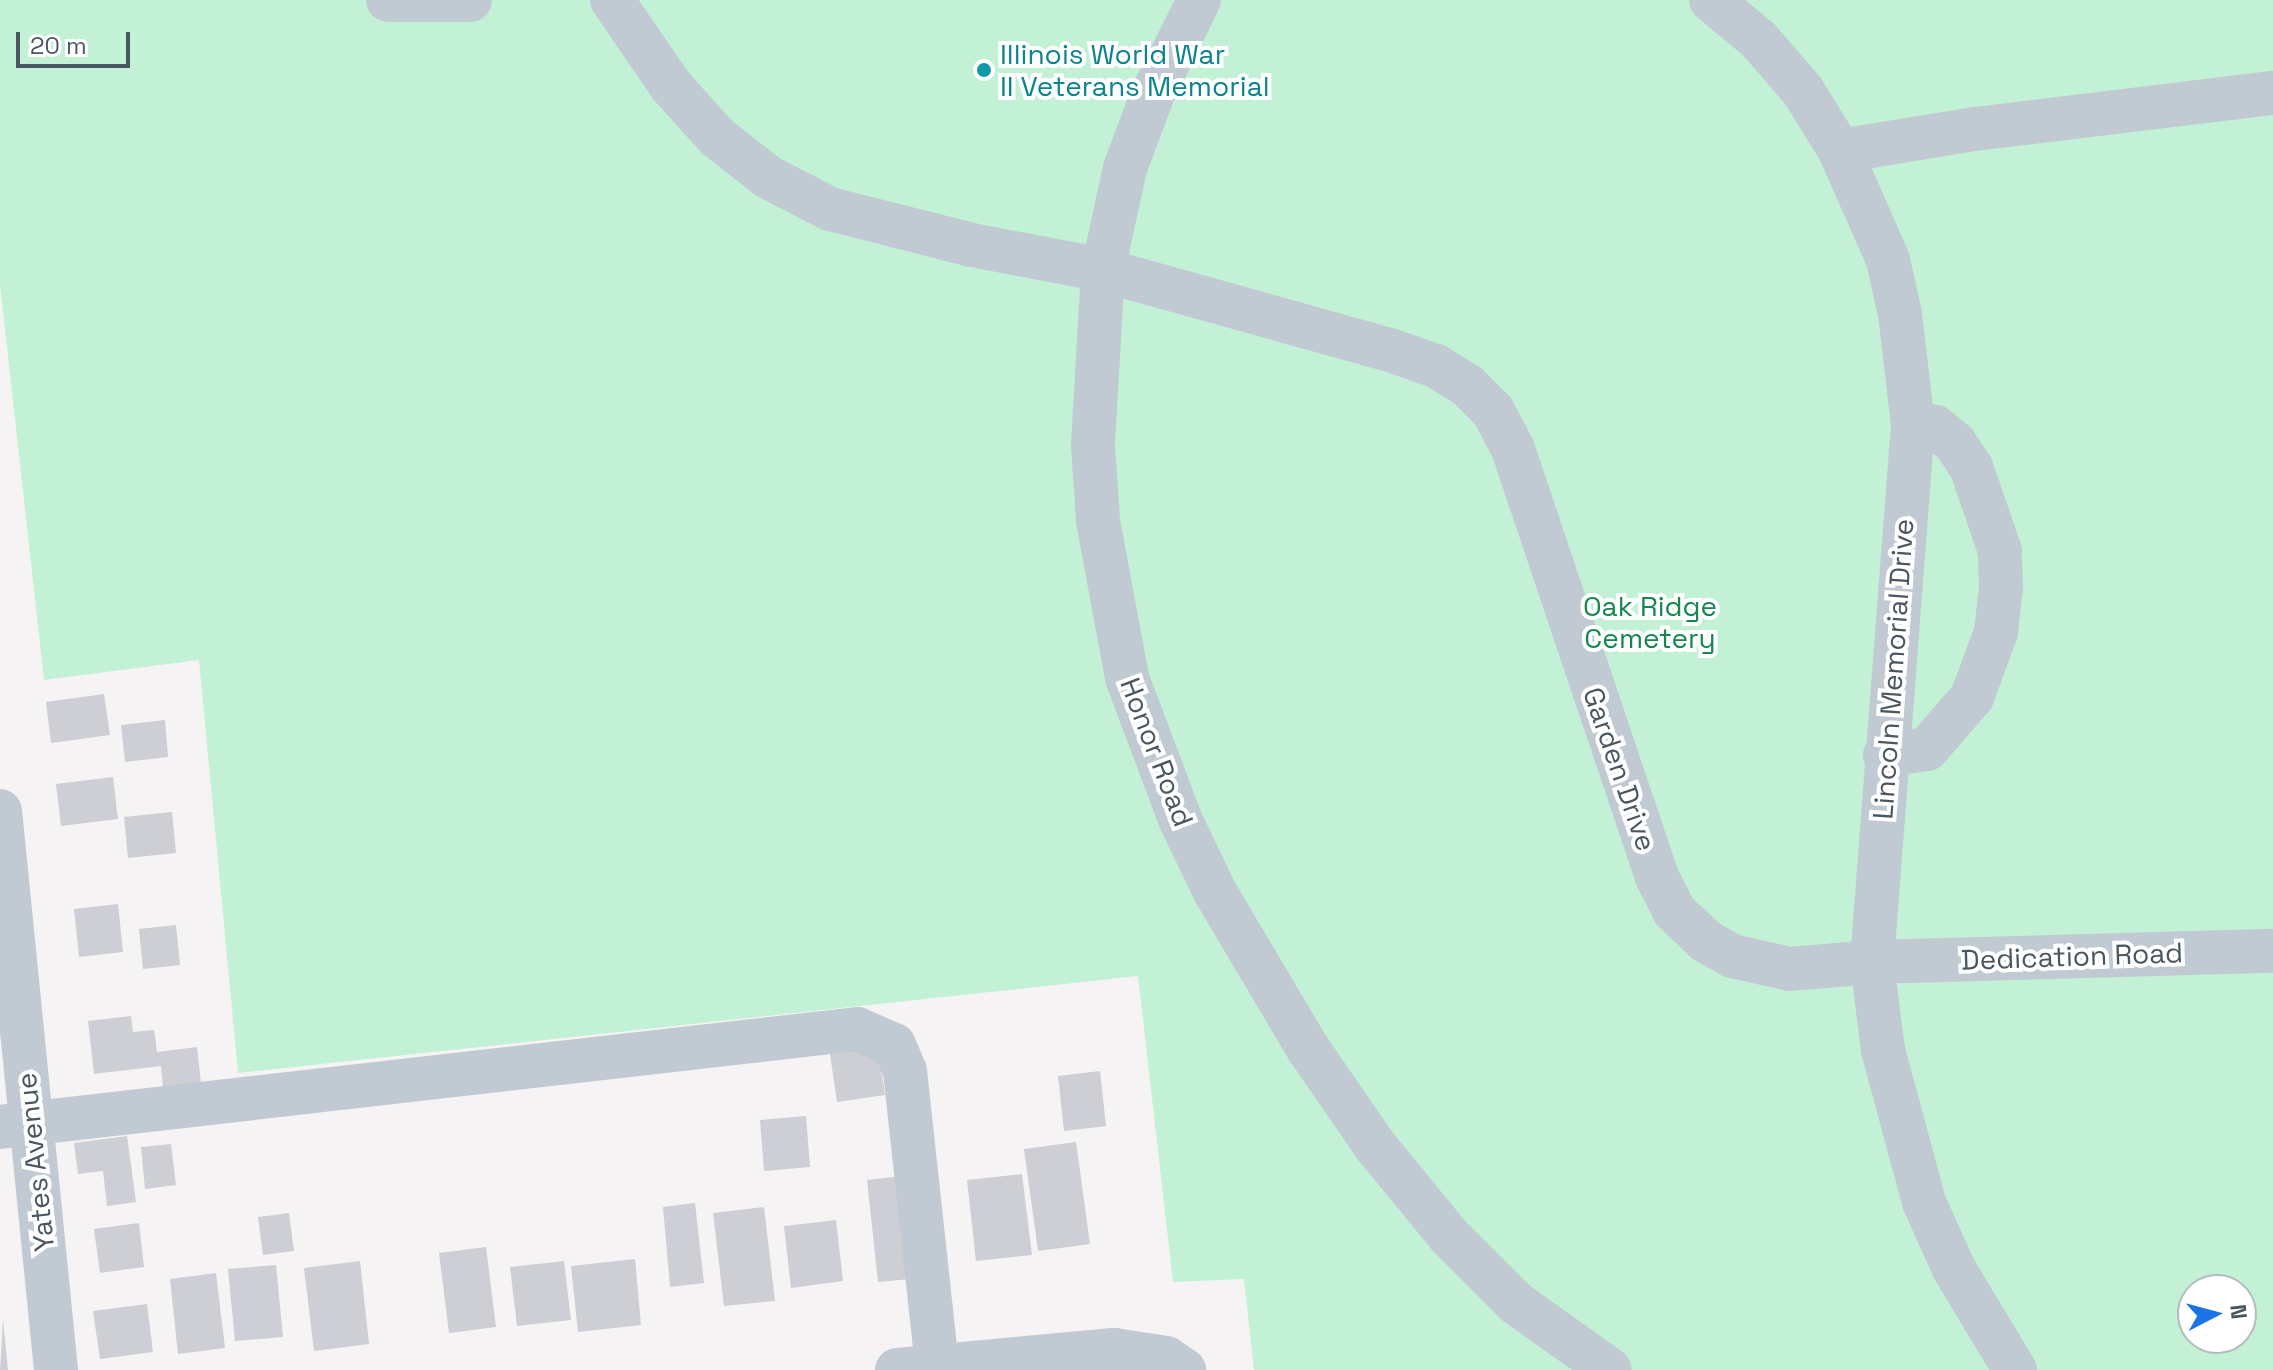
<!DOCTYPE html>
<style>
body{margin:0}
#map{position:relative;width:2273px;height:1370px;overflow:hidden;background:#f5f3f3;font-family:"Space Grotesk",sans-serif}
div>[style]{position:absolute}
.green>*{inset:0;background:#c3f1d5}
.building>*{inset:0;background:#cdcfd5}
.minor>*{height:44px;margin:-22px;padding:0 22px;transform-origin:22px;border-radius:22px;background:#c1cad2}
.dots>*{width:22px;height:22px;translate:-50% -50%;box-sizing:border-box;border:4px solid #fff;border-radius:50%}
span{translate:-50% -50%;white-space:nowrap;text-align:center;line-height:1.15;-webkit-text-stroke:8px #fff;paint-order:stroke}
.culture-label{font-size:28px;color:#0d838f}
.left{translate:0 -50%;text-align:left}
.park-label{font-size:28px;color:#17864f}
.street-label{font-size:28px;color:#4a5661}
.north{position:absolute;left:2177px;top:1274px;width:80px;height:80px;box-sizing:border-box;background:#fff;border:2px solid #b7bbc0;border-radius:50%;rotate:84deg;font-size:22px;font-weight:700;line-height:32px;text-align:center;color:#4a5661}
.north::after{content:'';display:block;margin:auto;width:28px;height:36px;background:#1a73e8;clip-path:polygon(50% 0,100% 100%,50% 72%,0 100%)}
.scale{position:absolute;left:16px;top:32px;width:114px;height:36px;box-sizing:border-box;border:4px solid #4a5661;border-top:0;padding-left:10px;font-size:24px;line-height:28px;white-space:nowrap;color:#4a5661;-webkit-text-stroke:6px #fff;paint-order:stroke}
</style>
<div id="map">
<div class="green">
<i style="clip-path:polygon(evenodd,0 0,2273px 0,2273px 1370px,1254px 1370px,1244px 1279px,1173px 1282px,1138px 976px,238px 1073px,199px 660px,44px 680px,0 285px,0 0,2193px 1290px,2241px 1290px,2241px 1338px,2193px 1338px,2193px 1290px)"></i>
</div>
<div class="building">
<i style="clip-path:polygon(104px 694px,110px 735px,51px 743px,46px 702px)"></i>
<i style="clip-path:polygon(165px 720px,168px 757px,125px 762px,121px 725px)"></i>
<i style="clip-path:polygon(113px 777px,118px 819px,61px 826px,56px 784px)"></i>
<i style="clip-path:polygon(172px 812px,176px 853px,128px 858px,124px 817px)"></i>
<i style="clip-path:polygon(118px 904px,123px 952px,79px 957px,74px 909px)"></i>
<i style="clip-path:polygon(176px 925px,180px 965px,143px 969px,139px 929px)"></i>
<i style="clip-path:polygon(131px 1016px,133px 1032px,154px 1030px,157px 1052px,197px 1047px,201px 1084px,163px 1088px,161px 1066px,94px 1074px,88px 1021px)"></i>
<i style="clip-path:polygon(878px 1047px,885px 1095px,837px 1102px,830px 1054px)"></i>
<i style="clip-path:polygon(1100px 1071px,1106px 1126px,1064px 1131px,1058px 1076px)"></i>
<i style="clip-path:polygon(806px 1116px,810px 1167px,764px 1171px,760px 1120px)"></i>
<i style="clip-path:polygon(127px 1136px,136px 1202px,107px 1206px,103px 1171px,78px 1174px,74px 1143px)"></i>
<i style="clip-path:polygon(1076px 1142px,1090px 1244px,1038px 1251px,1024px 1149px)"></i>
<i style="clip-path:polygon(171px 1144px,176px 1185px,145px 1189px,141px 1147px)"></i>
<i style="clip-path:polygon(1022px 1174px,1032px 1255px,976px 1261px,967px 1180px)"></i>
<i style="clip-path:polygon(902px 1176px,921px 1278px,878px 1282px,867px 1180px)"></i>
<i style="clip-path:polygon(695px 1203px,704px 1283px,670px 1287px,663px 1207px)"></i>
<i style="clip-path:polygon(764px 1207px,775px 1301px,724px 1306px,713px 1213px)"></i>
<i style="clip-path:polygon(289px 1213px,294px 1251px,263px 1255px,258px 1217px)"></i>
<i style="clip-path:polygon(836px 1220px,843px 1281px,791px 1288px,784px 1226px)"></i>
<i style="clip-path:polygon(139px 1223px,144px 1267px,100px 1273px,94px 1229px)"></i>
<i style="clip-path:polygon(486px 1247px,496px 1327px,449px 1333px,439px 1253px)"></i>
<i style="clip-path:polygon(635px 1259px,641px 1325px,578px 1332px,571px 1266px)"></i>
<i style="clip-path:polygon(360px 1261px,369px 1344px,314px 1351px,304px 1268px)"></i>
<i style="clip-path:polygon(564px 1261px,571px 1320px,517px 1326px,510px 1267px)"></i>
<i style="clip-path:polygon(276px 1265px,283px 1337px,235px 1341px,228px 1269px)"></i>
<i style="clip-path:polygon(216px 1273px,225px 1348px,178px 1354px,170px 1279px)"></i>
<i style="clip-path:polygon(147px 1304px,153px 1352px,100px 1359px,93px 1311px)"></i>
<i style="clip-path:polygon(3px 1320px,8px 1370px,0 1370px)"></i>
</div>
<div class="minor">
<i style="left:388px;top:0;width:82px"></i>
<i style="left:612px;top:0;width:104px;rotate:55.5deg"></i>
<i style="left:671px;top:86px;width:69px;rotate:48deg"></i>
<i style="left:717px;top:137px;width:65px;rotate:38.1deg"></i>
<i style="left:768px;top:177px;width:70px;rotate:27.3deg"></i>
<i style="left:830px;top:209px;width:146px;rotate:14.2deg"></i>
<i style="left:972px;top:245px;width:133px;rotate:10.8deg"></i>
<i style="left:1103px;top:270px;width:298px;rotate:15.6deg"></i>
<i style="left:1390px;top:350px;width:49px;rotate:19.2deg"></i>
<i style="left:1436px;top:366px;width:38px;rotate:32deg"></i>
<i style="left:1468px;top:386px;width:35px;rotate:45deg"></i>
<i style="left:1493px;top:411px;width:43px;rotate:62.2deg"></i>
<i style="left:1513px;top:449px;width:452px;rotate:71.4deg"></i>
<i style="left:1657px;top:877px;width:38px;rotate:63deg"></i>
<i style="left:1674px;top:911px;width:44px;rotate:43.2deg"></i>
<i style="left:1706px;top:941px;width:30px;rotate:30deg"></i>
<i style="left:1732px;top:956px;width:59px;rotate:12.6deg"></i>
<i style="left:1790px;top:969px;width:82px;rotate:-4.9deg"></i>
<i style="left:1872px;top:962px;width:401px;rotate:-1.6deg"></i>
<i style="left:1199px;top:0;width:102px;rotate:116.3deg"></i>
<i style="left:1154px;top:91px;width:82px;rotate:110.6deg"></i>
<i style="left:1125px;top:168px;width:104px;rotate:102.2deg"></i>
<i style="left:1103px;top:270px;width:175px;rotate:93.3deg"></i>
<i style="left:1093px;top:445px;width:76px;rotate:86.2deg"></i>
<i style="left:1098px;top:521px;width:160px;rotate:79.5deg"></i>
<i style="left:1127px;top:678px;width:151px;rotate:69.4deg"></i>
<i style="left:1180px;top:819px;width:81px;rotate:64.4deg"></i>
<i style="left:1215px;top:892px;width:184px;rotate:59.3deg"></i>
<i style="left:1309px;top:1050px;width:118px;rotate:55.4deg"></i>
<i style="left:1376px;top:1147px;width:115px;rotate:50.6deg"></i>
<i style="left:1449px;top:1236px;width:95px;rotate:45deg"></i>
<i style="left:1516px;top:1303px;width:115px;rotate:35.5deg"></i>
<i style="left:1711px;top:0;width:62px;rotate:39.8deg"></i>
<i style="left:1759px;top:40px;width:67px;rotate:49.2deg"></i>
<i style="left:1803px;top:91px;width:70px;rotate:58.3deg"></i>
<i style="left:1840px;top:151px;width:119px;rotate:66.2deg"></i>
<i style="left:1888px;top:260px;width:55px;rotate:77.5deg"></i>
<i style="left:1900px;top:314px;width:111px;rotate:83.3deg"></i>
<i style="left:1913px;top:424px;width:540px;rotate:94.36deg"></i>
<i style="left:1872px;top:962px;width:89px;rotate:82.9deg"></i>
<i style="left:1883px;top:1050px;width:157px;rotate:74.9deg"></i>
<i style="left:1924px;top:1202px;width:73px;rotate:65.9deg"></i>
<i style="left:1954px;top:1269px;width:118px;rotate:58.9deg"></i>
<i style="left:1840px;top:151px;width:137px;rotate:-9.3deg"></i>
<i style="left:1975px;top:129px;width:300px;rotate:-6.9deg"></i>
<i style="left:1885px;top:755px;width:42px;rotate:-8.1deg"></i>
<i style="left:1927px;top:749px;width:69px;rotate:-49.1deg"></i>
<i style="left:1972px;top:697px;width:69px;rotate:-69.7deg"></i>
<i style="left:1996px;top:632px;width:45px;rotate:-83.7deg"></i>
<i style="left:2001px;top:587px;width:36px;rotate:-92deg"></i>
<i style="left:2000px;top:551px;width:89px;rotate:-109deg"></i>
<i style="left:1971px;top:467px;width:29px;rotate:-124deg"></i>
<i style="left:1955px;top:443px;width:26px;rotate:-141deg"></i>
<i style="left:1935px;top:427px;width:22px;rotate:-172deg"></i>
<i style="left:0;top:811px;width:562px;rotate:84.28deg"></i>
<i style="left:0;top:1127px;width:863px;rotate:-6.52deg"></i>
<i style="left:857px;top:1029px;width:40px;rotate:23.4deg"></i>
<i style="left:894px;top:1045px;width:28px;rotate:67deg"></i>
<i style="left:905px;top:1071px;width:296px;rotate:83.8deg"></i>
<i style="left:897px;top:1370px;width:218px;rotate:-5.3deg"></i>
<i style="left:1114px;top:1350px;width:53px;rotate:8.7deg"></i>
<i style="left:1166px;top:1358px;width:22px;rotate:34deg"></i>
</div>
<div class="dots">
<i style="left:984px;top:70px;background:#0f9aa8"></i>
</div>
<div class="culture-label">
<span class="left" style="left:1000px;top:70px">Illinois World War<br>II Veterans Memorial</span>
</div>
<div class="park-label">
<span style="left:1650px;top:622px">Oak Ridge<br>Cemetery</span>
</div>
<div class="street-label">
<span style="left:1893px;top:669px;rotate:-86deg">Lincoln Memorial Drive</span>
<span style="left:1157px;top:752px;rotate:69deg">Honor Road</span>
<span style="left:1620px;top:769px;rotate:71deg">Garden Drive</span>
<span style="left:2072px;top:956px;rotate:-2deg">Dedication Road</span>
<span style="left:35px;top:1162px;rotate:-96deg">Yates Avenue</span>
</div>
<div class="north">N</div>
<div class="scale">20 m</div>
</div>
